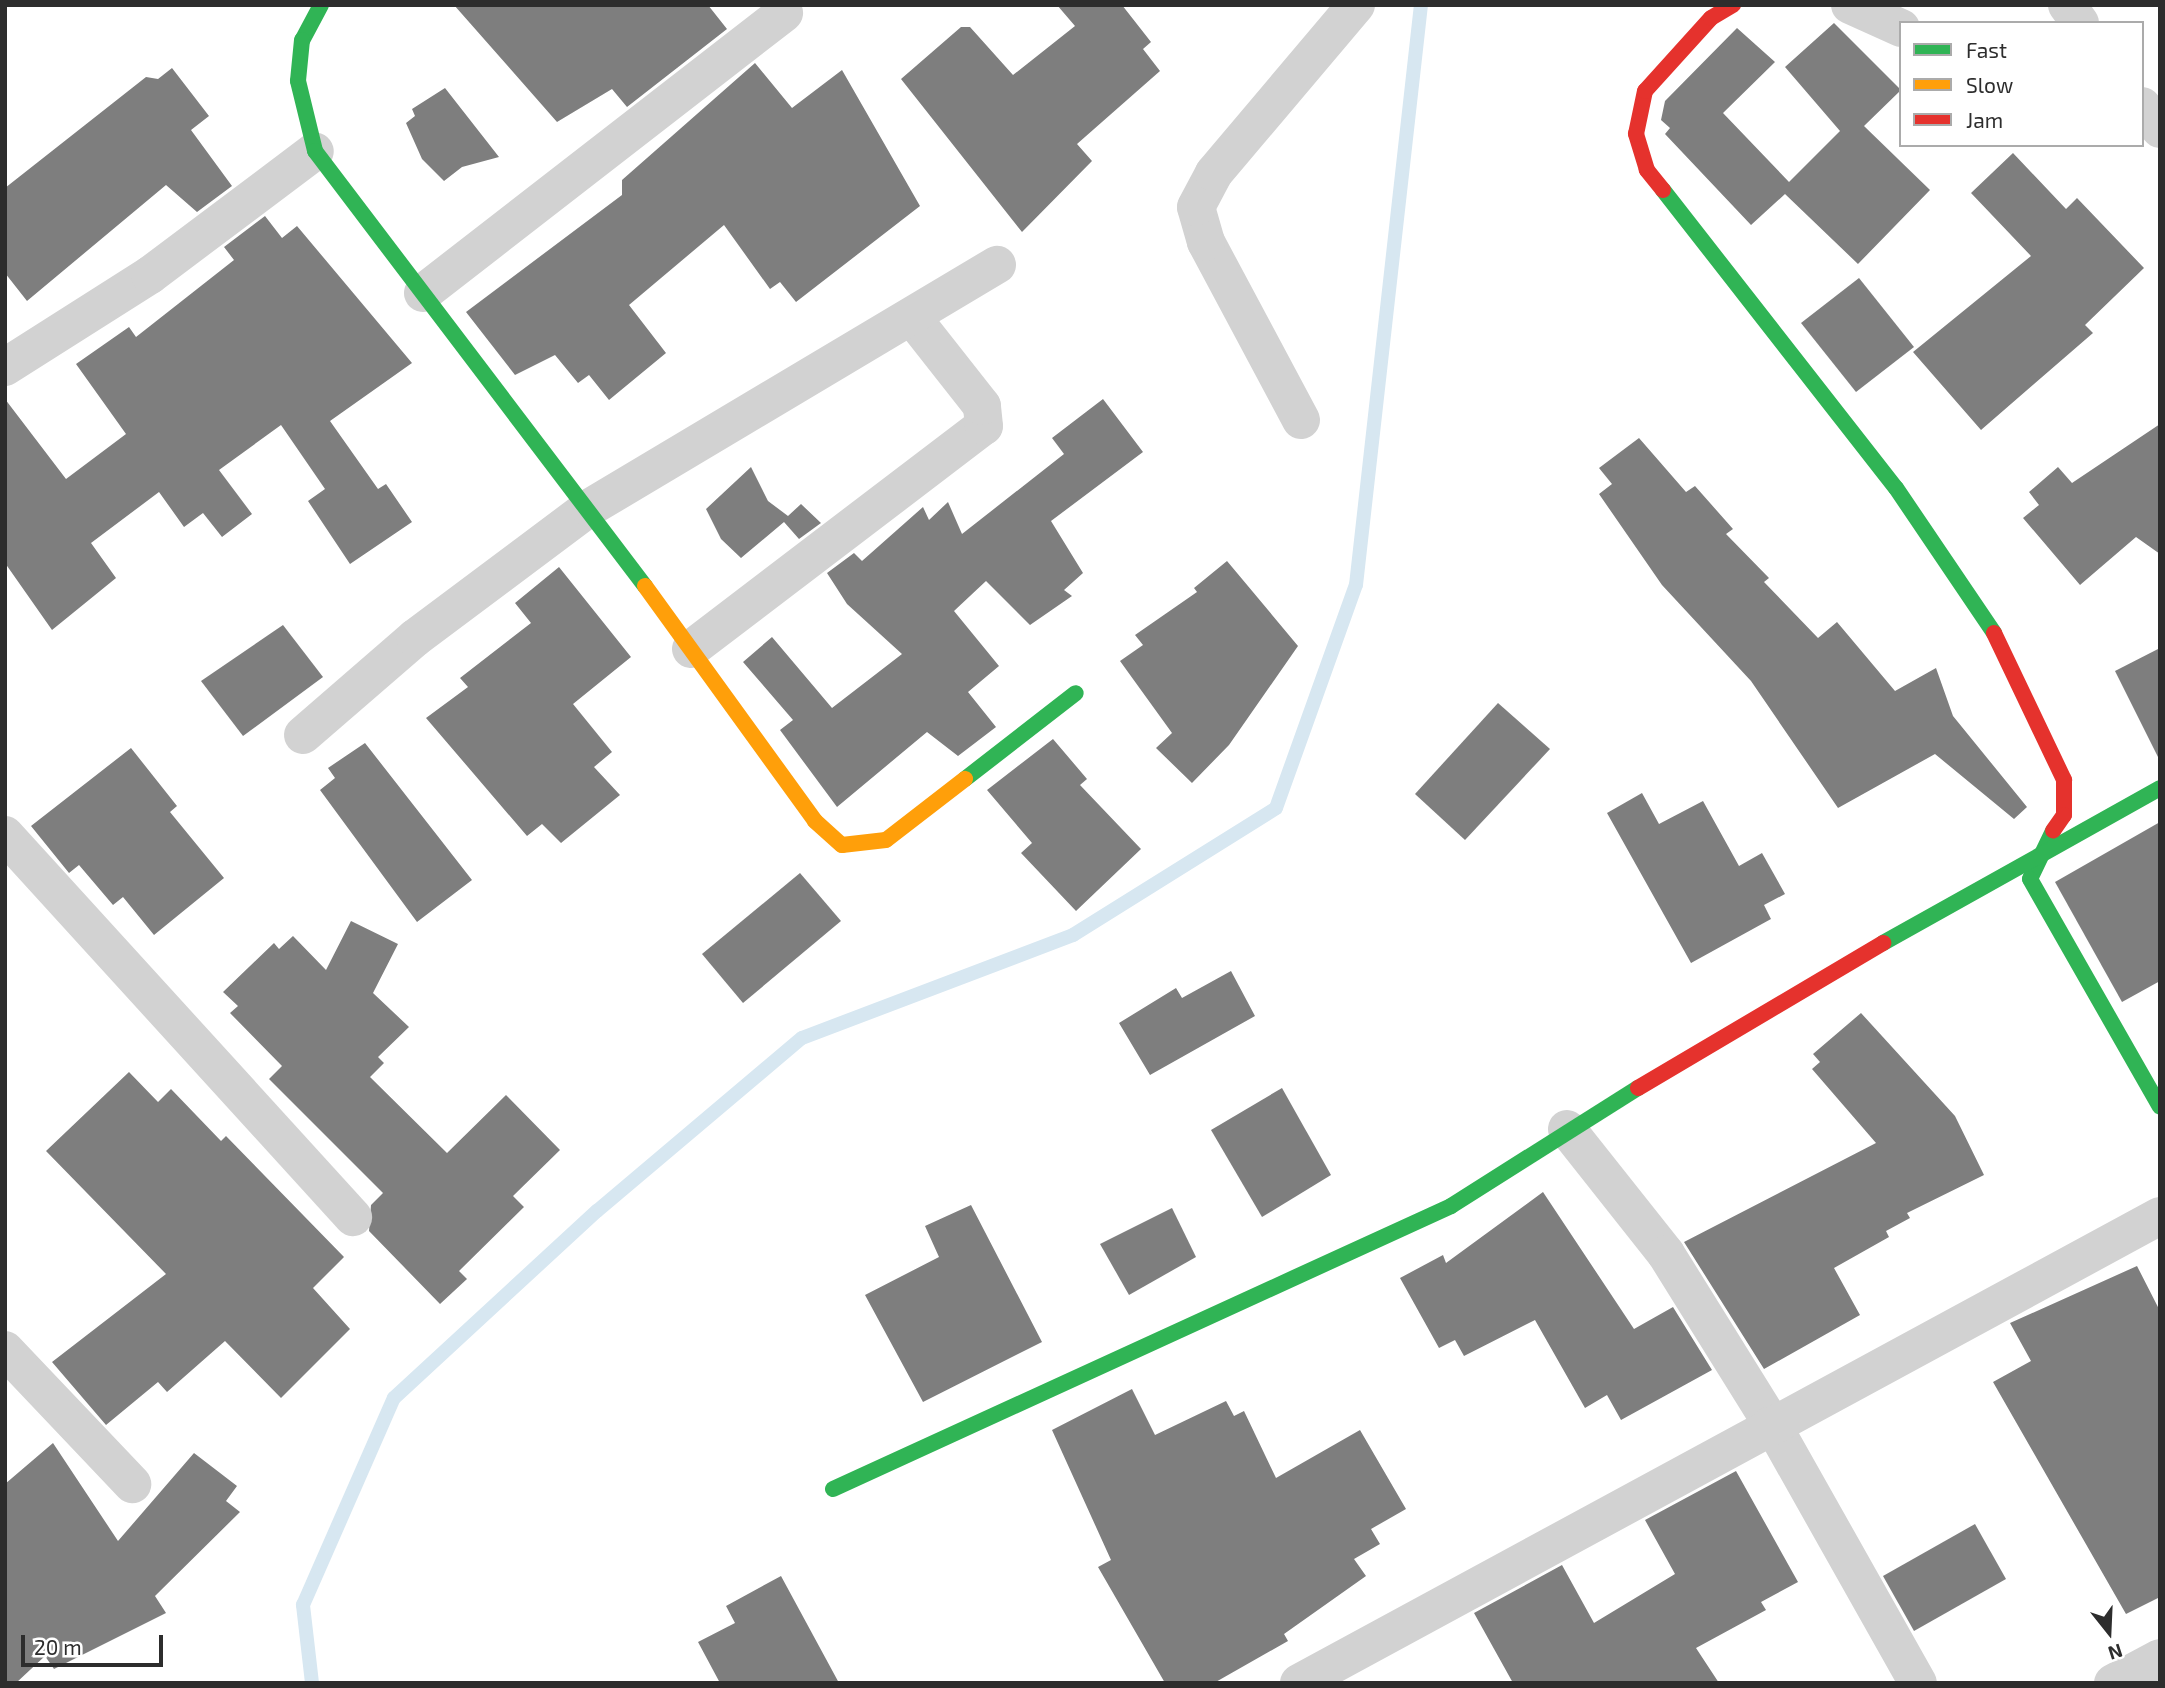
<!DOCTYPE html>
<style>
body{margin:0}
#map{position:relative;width:2165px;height:1688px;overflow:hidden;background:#fff;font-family:"Exo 2",sans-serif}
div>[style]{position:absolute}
.stream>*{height:14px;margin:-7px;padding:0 7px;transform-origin:7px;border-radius:7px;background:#d7e7f1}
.building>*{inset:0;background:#7e7e7e}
.street>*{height:38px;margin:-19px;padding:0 19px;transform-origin:19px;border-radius:19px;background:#d2d2d2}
.fast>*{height:16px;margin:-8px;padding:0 8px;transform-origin:8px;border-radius:8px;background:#30b455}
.slow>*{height:16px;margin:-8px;padding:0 8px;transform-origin:8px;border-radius:8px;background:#ff9f0a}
.jam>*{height:16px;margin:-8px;padding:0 8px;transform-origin:8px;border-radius:8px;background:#e5322d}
span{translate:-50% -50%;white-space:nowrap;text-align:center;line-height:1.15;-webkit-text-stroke:7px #fff;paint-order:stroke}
.frame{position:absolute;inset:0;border:7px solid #2d2d2d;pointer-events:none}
.legend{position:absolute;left:1899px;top:21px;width:245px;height:126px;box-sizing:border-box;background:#fff;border:2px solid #ababab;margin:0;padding:9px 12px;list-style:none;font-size:21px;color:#2d2d2d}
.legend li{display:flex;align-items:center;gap:14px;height:35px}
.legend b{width:35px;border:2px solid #ababab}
.north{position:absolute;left:2074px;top:1597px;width:70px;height:70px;-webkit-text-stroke:5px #fff;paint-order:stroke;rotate:162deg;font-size:19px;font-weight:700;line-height:28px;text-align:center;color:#2d2d2d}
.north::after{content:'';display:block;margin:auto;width:24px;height:32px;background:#2d2d2d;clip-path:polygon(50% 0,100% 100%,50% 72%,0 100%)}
.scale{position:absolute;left:21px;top:1635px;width:142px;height:32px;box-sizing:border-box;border:4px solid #2d2d2d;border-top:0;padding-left:9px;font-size:21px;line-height:24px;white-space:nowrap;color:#2d2d2d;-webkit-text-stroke:5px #fff;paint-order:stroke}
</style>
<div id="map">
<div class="stream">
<i style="left:312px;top:1683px;width:79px;rotate:-96.6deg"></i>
<i style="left:303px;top:1605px;width:226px;rotate:-66.3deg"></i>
<i style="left:394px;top:1398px;width:276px;rotate:-42.7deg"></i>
<i style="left:597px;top:1211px;width:268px;rotate:-40.2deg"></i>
<i style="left:802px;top:1038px;width:290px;rotate:-20.8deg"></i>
<i style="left:1073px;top:935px;width:239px;rotate:-32deg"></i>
<i style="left:1276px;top:808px;width:237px;rotate:-70.3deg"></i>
<i style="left:1356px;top:585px;width:584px;rotate:-83.61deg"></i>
</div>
<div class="building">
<i style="clip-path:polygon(454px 5px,708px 5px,727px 29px,627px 107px,612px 89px,557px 122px)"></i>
<i style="clip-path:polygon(1057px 5px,1122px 5px,1151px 42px,1143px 49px,1160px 71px,1077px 144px,1092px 161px,1022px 232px,901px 79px,961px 27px,970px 27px,1013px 75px,1075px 26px)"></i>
<i style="clip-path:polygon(1834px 23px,1901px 90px,1864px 126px,1930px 190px,1858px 264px,1785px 194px,1751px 225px,1665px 134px,1670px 128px,1661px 120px,1665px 101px,1737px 28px,1775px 62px,1723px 113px,1789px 182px,1840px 131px,1785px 67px)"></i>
<i style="clip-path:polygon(755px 63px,792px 108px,842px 70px,920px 206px,796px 302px,780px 282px,770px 289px,724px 225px,629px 305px,666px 353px,609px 400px,589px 375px,578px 383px,555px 355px,515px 375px,466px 312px,622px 195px,622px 180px)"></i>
<i style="clip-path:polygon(172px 68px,209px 116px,191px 130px,232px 186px,197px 212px,166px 185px,27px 301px,5px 273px,5px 188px,146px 77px,158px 79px)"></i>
<i style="clip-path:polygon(445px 88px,499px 157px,462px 167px,444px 181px,422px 159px,406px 123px,415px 116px,412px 109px)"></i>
<i style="clip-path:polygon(2013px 153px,2066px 209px,2077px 198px,2144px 268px,2085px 325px,2093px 333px,1981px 430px,1913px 352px,2031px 256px,1971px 193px)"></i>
<i style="clip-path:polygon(265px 216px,282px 238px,297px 226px,412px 363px,330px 421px,378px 489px,386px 484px,412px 522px,350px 564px,308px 501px,325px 489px,281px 425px,219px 470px,252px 514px,222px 537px,203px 513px,184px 527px,159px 492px,91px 543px,116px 578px,52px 630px,5px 563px,5px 399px,66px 479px,126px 434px,76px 364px,129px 327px,136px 337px,234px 260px,224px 247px)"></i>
<i style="clip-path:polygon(1859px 278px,1914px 347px,1856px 392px,1801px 323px)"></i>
<i style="clip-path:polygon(1103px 399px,1143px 452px,1051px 521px,1083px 573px,1064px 590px,1072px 596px,1030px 625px,986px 581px,954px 611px,999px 666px,968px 692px,996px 727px,958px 756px,927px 732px,837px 807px,780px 730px,793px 720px,743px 662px,772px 637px,832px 708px,902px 654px,847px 604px,827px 573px,854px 553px,862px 561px,923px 507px,929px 520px,948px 502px,962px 534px,1064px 454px,1052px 438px)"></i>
<i style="clip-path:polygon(2160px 424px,2160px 554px,2136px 537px,2080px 585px,2023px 518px,2039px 505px,2029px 492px,2058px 467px,2072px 483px)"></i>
<i style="clip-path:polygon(1639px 438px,1686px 492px,1695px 486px,1733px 529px,1726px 534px,1769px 578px,1764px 582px,1818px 638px,1837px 622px,1895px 691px,1936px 668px,1953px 716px,2027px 807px,2014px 819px,1935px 754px,1838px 808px,1751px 681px,1662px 585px,1599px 494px,1612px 484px,1599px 468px)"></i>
<i style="clip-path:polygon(751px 467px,768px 501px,788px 516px,801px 504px,821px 523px,799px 539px,784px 522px,741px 558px,721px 539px,706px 509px)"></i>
<i style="clip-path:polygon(1227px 561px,1298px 646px,1229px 745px,1192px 783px,1156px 748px,1172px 733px,1120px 661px,1143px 645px,1135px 635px,1197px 592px,1194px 588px)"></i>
<i style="clip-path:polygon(559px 567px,631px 657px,573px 704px,612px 752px,594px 767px,620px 795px,561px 843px,542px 824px,527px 836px,426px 718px,468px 687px,460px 678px,531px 623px,515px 603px)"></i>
<i style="clip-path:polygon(283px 625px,323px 677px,243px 736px,201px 681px)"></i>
<i style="clip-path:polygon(2160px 648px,2160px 761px,2115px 671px)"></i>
<i style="clip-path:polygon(1498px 703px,1550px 749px,1465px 840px,1415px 794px)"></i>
<i style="clip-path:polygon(1053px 739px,1087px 779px,1080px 785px,1141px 849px,1076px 911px,1021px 853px,1032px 843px,987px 790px)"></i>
<i style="clip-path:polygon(365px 743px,472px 880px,417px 922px,320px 790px,335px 778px,328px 768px)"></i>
<i style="clip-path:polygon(131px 748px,177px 806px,170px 812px,224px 878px,154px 935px,123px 897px,113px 905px,79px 865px,69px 873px,31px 826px)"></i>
<i style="clip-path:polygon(1642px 793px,1659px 824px,1703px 801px,1739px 866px,1762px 853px,1785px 894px,1764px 905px,1771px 919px,1691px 963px,1607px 813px)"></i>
<i style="clip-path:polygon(2160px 822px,2160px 981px,2122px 1002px,2055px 882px)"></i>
<i style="clip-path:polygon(800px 873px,841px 921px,743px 1003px,702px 954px)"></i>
<i style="clip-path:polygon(351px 921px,398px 944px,373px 993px,409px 1027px,378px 1057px,384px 1063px,370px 1077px,447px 1153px,506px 1095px,560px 1150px,513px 1196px,524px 1207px,459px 1271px,467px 1279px,440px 1304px,369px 1231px,371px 1205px,383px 1193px,269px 1079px,282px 1066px,230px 1013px,238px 1006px,223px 992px,274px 943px,279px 949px,293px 936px,326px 970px)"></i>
<i style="clip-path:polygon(1231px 971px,1255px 1016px,1150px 1075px,1119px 1023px,1176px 988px,1182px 998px)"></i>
<i style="clip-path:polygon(1861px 1013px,1955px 1116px,1984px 1175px,1907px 1213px,1910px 1218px,1886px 1231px,1889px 1237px,1834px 1268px,1860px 1315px,1764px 1369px,1684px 1242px,1876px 1143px,1812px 1069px,1820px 1062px,1813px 1054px)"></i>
<i style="clip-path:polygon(129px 1072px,158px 1102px,171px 1089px,221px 1141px,226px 1136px,344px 1257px,313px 1288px,350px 1329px,281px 1398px,225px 1341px,167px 1392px,158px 1382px,106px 1425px,52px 1362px,166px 1274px,46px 1151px)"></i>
<i style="clip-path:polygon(1282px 1088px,1331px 1175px,1262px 1217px,1211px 1130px)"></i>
<i style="clip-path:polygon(1543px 1192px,1634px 1329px,1673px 1307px,1712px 1370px,1621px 1420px,1607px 1395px,1585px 1408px,1535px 1320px,1464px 1356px,1455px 1340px,1439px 1348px,1400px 1278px,1443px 1255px,1446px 1263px)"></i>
<i style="clip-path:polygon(971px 1205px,1042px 1342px,923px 1402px,865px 1295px,939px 1257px,925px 1226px)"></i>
<i style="clip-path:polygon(1172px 1208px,1196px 1257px,1129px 1295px,1100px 1244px)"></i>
<i style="clip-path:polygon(2137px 1266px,2160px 1311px,2160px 1597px,2126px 1614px,1993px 1382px,2031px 1361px,2010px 1323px)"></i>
<i style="clip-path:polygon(1132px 1389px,1155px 1435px,1226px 1401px,1234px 1416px,1244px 1411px,1276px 1478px,1360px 1430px,1406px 1509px,1371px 1529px,1380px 1544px,1354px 1559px,1366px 1576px,1284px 1634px,1288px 1641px,1214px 1683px,1165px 1683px,1098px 1567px,1111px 1560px,1052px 1430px)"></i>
<i style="clip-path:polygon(53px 1443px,118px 1541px,194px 1453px,237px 1486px,226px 1501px,240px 1512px,155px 1596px,166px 1613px,54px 1669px,45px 1656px,16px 1683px,5px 1683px,5px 1484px)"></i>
<i style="clip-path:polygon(1736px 1471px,1798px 1582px,1761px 1602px,1766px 1610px,1696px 1648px,1719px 1683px,1513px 1683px,1474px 1613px,1562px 1565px,1594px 1623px,1675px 1574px,1645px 1520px)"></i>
<i style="clip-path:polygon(1975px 1524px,2006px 1579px,1914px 1631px,1883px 1576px)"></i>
<i style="clip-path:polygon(781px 1576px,839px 1683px,720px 1683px,698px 1642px,735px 1623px,726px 1606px)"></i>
</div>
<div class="street">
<i style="left:1850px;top:5px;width:56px;rotate:24.3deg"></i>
<i style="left:2067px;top:5px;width:22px;rotate:54deg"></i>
<i style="left:2142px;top:106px;width:29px;rotate:52deg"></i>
<i style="left:423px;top:293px;width:457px;rotate:-37.8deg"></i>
<i style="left:5px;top:367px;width:172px;rotate:-32.4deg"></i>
<i style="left:150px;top:275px;width:206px;rotate:-36.9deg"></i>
<i style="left:1301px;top:420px;width:202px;rotate:-118.1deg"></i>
<i style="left:1206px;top:242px;width:36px;rotate:-106deg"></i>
<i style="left:1196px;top:207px;width:38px;rotate:-62deg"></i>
<i style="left:1214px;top:173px;width:220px;rotate:-49.8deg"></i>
<i style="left:691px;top:649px;width:368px;rotate:-37.3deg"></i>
<i style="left:984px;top:426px;width:20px;rotate:-96deg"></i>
<i style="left:982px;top:406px;width:113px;rotate:-128.2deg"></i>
<i style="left:303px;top:735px;width:148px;rotate:-40.9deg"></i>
<i style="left:415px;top:638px;width:217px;rotate:-36.8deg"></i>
<i style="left:589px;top:508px;width:475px;rotate:-30.8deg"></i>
<i style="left:5px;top:835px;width:517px;rotate:47.67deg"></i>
<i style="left:1567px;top:1129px;width:159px;rotate:51.6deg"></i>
<i style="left:1666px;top:1254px;width:200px;rotate:58.1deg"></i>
<i style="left:1772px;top:1424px;width:297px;rotate:60.6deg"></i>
<i style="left:5px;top:1350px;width:185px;rotate:46.5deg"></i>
<i style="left:1299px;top:1683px;width:979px;rotate:-28.48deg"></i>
<i style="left:2113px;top:1683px;width:53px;rotate:-28deg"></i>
</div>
<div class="fast">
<i style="left:321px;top:5px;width:40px;rotate:118deg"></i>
<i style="left:302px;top:40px;width:41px;rotate:95.6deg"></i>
<i style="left:298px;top:81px;width:72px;rotate:76.3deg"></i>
<i style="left:315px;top:151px;width:546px;rotate:52.82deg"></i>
<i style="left:1663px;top:190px;width:378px;rotate:52deg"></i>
<i style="left:1896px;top:488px;width:175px;rotate:55.9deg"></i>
<i style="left:965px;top:779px;width:140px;rotate:-37.8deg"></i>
<i style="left:2053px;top:831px;width:53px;rotate:115.6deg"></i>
<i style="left:2030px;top:879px;width:262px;rotate:60.3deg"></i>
<i style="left:1883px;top:943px;width:317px;rotate:-29.2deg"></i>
<i style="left:833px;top:1489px;width:680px;rotate:-24.6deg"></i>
<i style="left:1451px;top:1206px;width:221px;rotate:-32.3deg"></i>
</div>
<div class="slow">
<i style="left:645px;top:586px;width:290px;rotate:54.1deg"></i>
<i style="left:815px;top:821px;width:36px;rotate:42deg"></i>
<i style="left:842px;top:845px;width:44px;rotate:-6.5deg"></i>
<i style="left:886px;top:840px;width:100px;rotate:-37.7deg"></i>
</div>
<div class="jam">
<i style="left:1663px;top:190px;width:26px;rotate:-129deg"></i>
<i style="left:1647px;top:170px;width:38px;rotate:-107deg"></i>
<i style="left:1636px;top:134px;width:44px;rotate:-78.2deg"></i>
<i style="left:1645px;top:91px;width:98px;rotate:-47.9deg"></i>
<i style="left:1711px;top:18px;width:26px;rotate:-31deg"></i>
<i style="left:1994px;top:633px;width:163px;rotate:64.5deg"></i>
<i style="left:2064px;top:780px;width:35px;rotate:90deg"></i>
<i style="left:2064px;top:815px;width:19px;rotate:125deg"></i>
<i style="left:1638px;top:1088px;width:285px;rotate:-30.6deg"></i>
</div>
<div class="frame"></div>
<ul class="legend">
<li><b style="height:9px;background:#30b455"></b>Fast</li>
<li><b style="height:9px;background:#ff9f0a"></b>Slow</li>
<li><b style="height:9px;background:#e5322d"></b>Jam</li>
</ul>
<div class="north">N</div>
<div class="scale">20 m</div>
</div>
